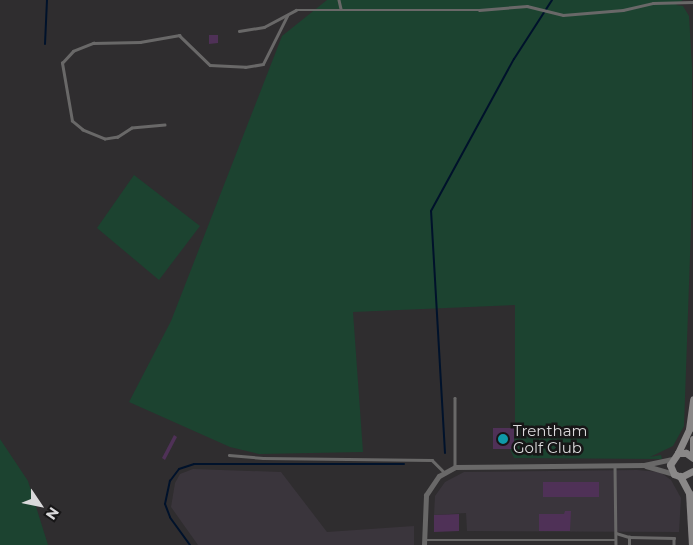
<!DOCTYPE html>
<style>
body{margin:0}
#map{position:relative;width:693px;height:545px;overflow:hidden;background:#2f2d2f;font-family:Montserrat,sans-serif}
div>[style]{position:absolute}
.built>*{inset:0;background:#3a353c}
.green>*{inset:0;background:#1c4330}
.stream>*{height:2px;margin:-1px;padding:0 1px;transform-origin:1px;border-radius:1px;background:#00122b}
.building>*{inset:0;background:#4f3157}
.lane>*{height:2.5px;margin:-1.25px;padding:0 1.25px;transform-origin:1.25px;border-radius:1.25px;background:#696868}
.street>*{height:5px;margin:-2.5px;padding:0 2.5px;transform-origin:2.5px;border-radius:2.5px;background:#696868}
.secondary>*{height:7px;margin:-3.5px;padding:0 3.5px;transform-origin:3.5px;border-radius:3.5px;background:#8a8888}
.dots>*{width:14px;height:14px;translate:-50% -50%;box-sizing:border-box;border:2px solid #171617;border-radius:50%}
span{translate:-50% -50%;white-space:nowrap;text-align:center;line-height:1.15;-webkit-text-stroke:5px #171617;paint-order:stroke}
.poi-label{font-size:15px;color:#dad9db}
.left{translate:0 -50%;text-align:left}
.north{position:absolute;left:15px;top:480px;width:50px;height:50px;-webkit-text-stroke:4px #171617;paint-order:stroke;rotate:124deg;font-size:14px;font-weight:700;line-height:20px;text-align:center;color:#dad9db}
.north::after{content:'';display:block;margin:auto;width:18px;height:22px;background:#dad9db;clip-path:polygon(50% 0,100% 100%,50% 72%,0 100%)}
</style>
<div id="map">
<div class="built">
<i style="clip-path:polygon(193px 469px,281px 472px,327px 532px,414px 526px,414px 545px,198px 545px,171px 507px,175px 483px,180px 474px)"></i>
<i style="clip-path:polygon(637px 470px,660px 472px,671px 480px,681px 498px,679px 532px,467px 531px,466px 513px,434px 515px,435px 496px,445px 482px,464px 472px)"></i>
</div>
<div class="green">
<i style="clip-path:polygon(327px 0,683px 0,676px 5px,683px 6px,689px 16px,692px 67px,692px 199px,684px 426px,673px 446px,650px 457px,661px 455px,662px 459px,514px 458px,510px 449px,514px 448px,515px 427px,515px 305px,353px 312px,363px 452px,259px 454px,230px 447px,129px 402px,171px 321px,282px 36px)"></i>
<i style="clip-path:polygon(134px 175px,200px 226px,159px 280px,97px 228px)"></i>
<i style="clip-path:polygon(0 439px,28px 481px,48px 545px,0 545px)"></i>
</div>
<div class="stream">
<i style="left:45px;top:44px;width:44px;rotate:-87.4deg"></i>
<i style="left:445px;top:453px;width:242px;rotate:-93.3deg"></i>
<i style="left:431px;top:211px;width:173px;rotate:-61.4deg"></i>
<i style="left:514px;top:59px;width:70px;rotate:-57.2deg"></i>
<i style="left:190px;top:545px;width:34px;rotate:-126deg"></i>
<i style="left:170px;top:517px;width:14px;rotate:-111deg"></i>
<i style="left:165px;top:504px;width:24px;rotate:-78deg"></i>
<i style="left:170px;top:481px;width:15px;rotate:-53deg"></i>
<i style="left:179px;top:469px;width:16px;rotate:-18deg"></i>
<i style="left:194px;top:464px;width:210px"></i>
</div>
<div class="building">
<i style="clip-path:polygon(209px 35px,218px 35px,218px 43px,209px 44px)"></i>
<i style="clip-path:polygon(493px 428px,514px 428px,514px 449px,493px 449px)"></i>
<i style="clip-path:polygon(174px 435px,177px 437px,165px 460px,162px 458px)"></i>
<i style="clip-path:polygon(543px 482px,599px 482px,599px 497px,543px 497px)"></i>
<i style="clip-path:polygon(565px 511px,571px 511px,570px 531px,539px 531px,539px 514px,564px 514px)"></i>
<i style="clip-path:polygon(459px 514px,459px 531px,434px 532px,434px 515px)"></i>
</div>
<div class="lane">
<i style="left:339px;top:0;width:9px;rotate:77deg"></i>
<i style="left:239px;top:31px;width:25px;rotate:-9deg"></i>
<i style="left:264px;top:27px;width:36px;rotate:-28deg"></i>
<i style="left:296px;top:10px;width:183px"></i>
<i style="left:479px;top:10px;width:48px;rotate:-4.8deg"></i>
<i style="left:527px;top:6px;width:37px;rotate:14deg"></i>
<i style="left:563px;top:15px;width:60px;rotate:-4.8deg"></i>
<i style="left:623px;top:10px;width:31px;rotate:-13deg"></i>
<i style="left:653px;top:3px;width:40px;rotate:-1.4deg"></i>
<i style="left:165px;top:125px;width:33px;rotate:175deg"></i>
<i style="left:132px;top:128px;width:17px;rotate:147deg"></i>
<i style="left:118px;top:137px;width:13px;rotate:171deg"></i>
<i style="left:105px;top:139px;width:24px;rotate:-158deg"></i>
<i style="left:83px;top:130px;width:14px;rotate:-141deg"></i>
<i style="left:72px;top:121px;width:59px;rotate:-99.8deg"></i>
<i style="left:62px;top:63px;width:16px;rotate:-47deg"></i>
<i style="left:73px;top:51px;width:22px;rotate:-22deg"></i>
<i style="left:93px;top:43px;width:47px;rotate:-1.2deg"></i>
<i style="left:140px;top:42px;width:40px;rotate:-10deg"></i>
<i style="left:179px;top:35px;width:43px;rotate:44.1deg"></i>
<i style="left:210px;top:65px;width:35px;rotate:3deg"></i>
<i style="left:245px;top:67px;width:18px;rotate:-9deg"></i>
<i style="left:263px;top:64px;width:54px;rotate:-63.4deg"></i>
<i style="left:455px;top:398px;width:68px;rotate:90deg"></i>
<i style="left:229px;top:455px;width:34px;rotate:5deg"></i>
<i style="left:263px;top:458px;width:169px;rotate:0.7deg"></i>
<i style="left:432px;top:460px;width:17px;rotate:45deg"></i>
<i style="left:615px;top:466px;width:79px;rotate:89.3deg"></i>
<i style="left:616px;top:533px;width:14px;rotate:17deg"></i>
<i style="left:425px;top:540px;width:191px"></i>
<i style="left:629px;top:545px;width:8px;rotate:-90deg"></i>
<i style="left:629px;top:537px;width:45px;rotate:1.3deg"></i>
<i style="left:674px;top:538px;width:7px;rotate:90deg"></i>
</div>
<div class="street">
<i style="left:646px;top:466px;width:29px;rotate:16deg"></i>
<i style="left:424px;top:545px;width:50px;rotate:-87.7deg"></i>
<i style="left:426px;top:495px;width:23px;rotate:-56deg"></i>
<i style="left:439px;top:476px;width:18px;rotate:-29deg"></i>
<i style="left:455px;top:467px;width:189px;rotate:-0.6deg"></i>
<i style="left:644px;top:465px;width:29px;rotate:-12deg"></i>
</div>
<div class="secondary">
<i style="left:678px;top:453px;width:26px;rotate:-65deg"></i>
<i style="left:689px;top:429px;width:30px;rotate:-82deg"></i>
<i style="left:693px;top:457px;width:18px;rotate:-90deg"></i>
<i style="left:693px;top:458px;width:9px;rotate:-144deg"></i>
<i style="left:686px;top:453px;width:8px;rotate:180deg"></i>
<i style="left:678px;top:453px;width:14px;rotate:124deg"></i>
<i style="left:670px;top:465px;width:10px;rotate:66deg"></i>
<i style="left:674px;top:474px;width:8px;rotate:23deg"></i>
<i style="left:681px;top:477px;width:13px;rotate:-27deg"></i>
<i style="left:680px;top:476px;width:19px;rotate:62deg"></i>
<i style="left:689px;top:493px;width:52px;rotate:86.7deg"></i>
</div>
<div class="dots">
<i style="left:503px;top:439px;background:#0f9aa8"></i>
</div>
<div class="poi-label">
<span class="left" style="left:513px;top:439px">Trentham<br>Golf Club</span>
</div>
<div class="north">N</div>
</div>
